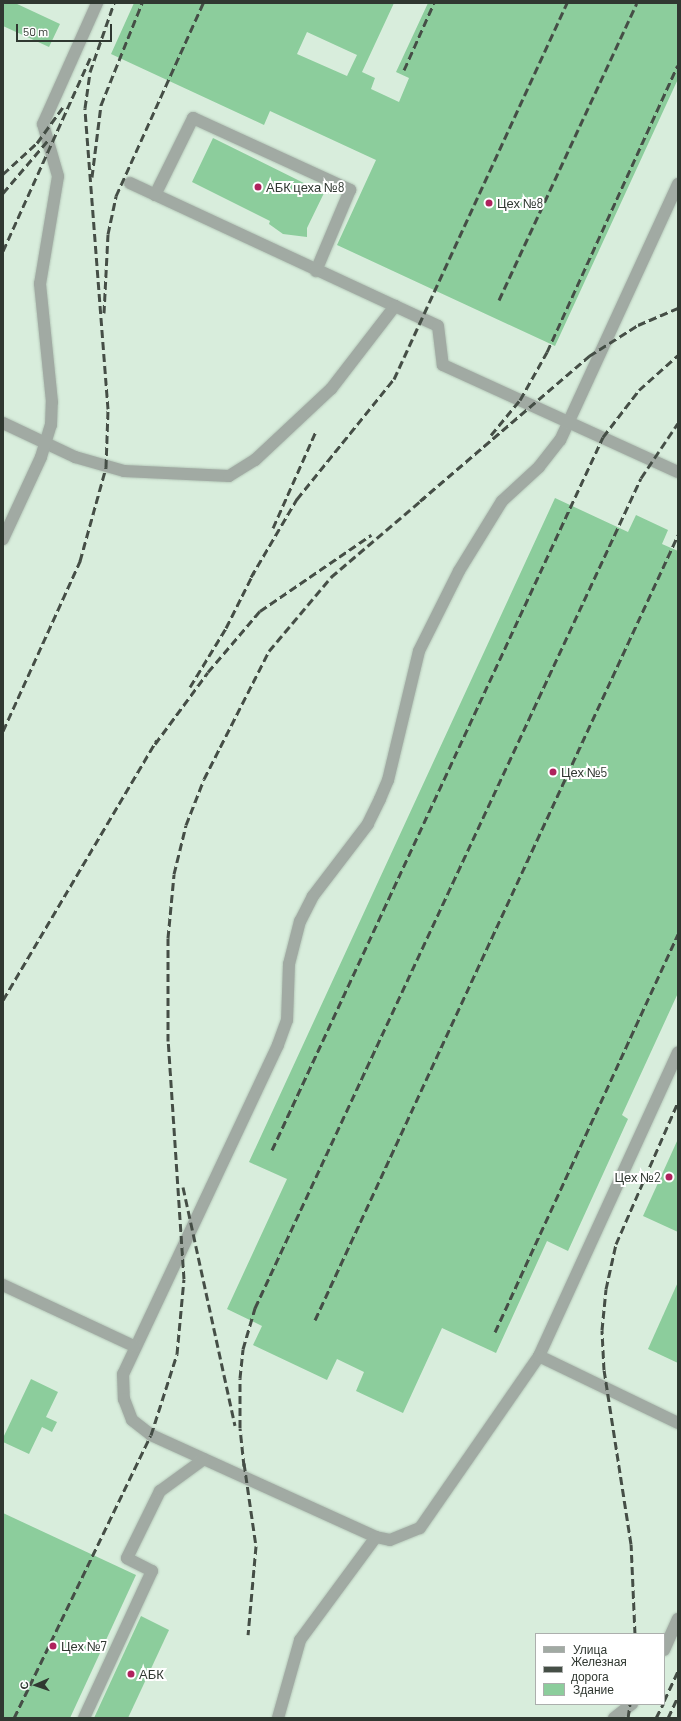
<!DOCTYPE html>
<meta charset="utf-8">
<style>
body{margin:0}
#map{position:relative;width:681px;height:1721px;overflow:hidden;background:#d8eddc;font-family:Barlow,sans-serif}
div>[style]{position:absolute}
.building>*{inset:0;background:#8ccd9c}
.roads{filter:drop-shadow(0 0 1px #b6c9ba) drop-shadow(0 0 1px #b6c9ba)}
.minor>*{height:12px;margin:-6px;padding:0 6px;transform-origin:6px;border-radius:6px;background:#a1aaa3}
.rail>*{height:3px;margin-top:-1.5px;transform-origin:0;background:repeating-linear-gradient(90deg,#454e46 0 8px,transparent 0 12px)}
.dots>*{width:11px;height:11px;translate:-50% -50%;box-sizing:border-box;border:2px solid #fff;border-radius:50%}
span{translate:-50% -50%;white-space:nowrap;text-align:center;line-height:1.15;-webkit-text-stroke:4px #fff;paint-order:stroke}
.poi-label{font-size:13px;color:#303831}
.left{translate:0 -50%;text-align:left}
.right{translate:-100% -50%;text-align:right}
.frame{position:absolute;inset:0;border:4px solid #303831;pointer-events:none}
.legend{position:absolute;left:535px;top:1633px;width:130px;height:72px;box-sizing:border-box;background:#fff;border:1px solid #acafad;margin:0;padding:5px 7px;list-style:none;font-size:12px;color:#303831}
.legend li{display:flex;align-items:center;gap:8px;height:20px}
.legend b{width:20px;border:1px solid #acafad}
.north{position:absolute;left:16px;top:1665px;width:40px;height:40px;-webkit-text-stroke:3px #fff;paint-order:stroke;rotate:268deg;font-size:11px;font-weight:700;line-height:16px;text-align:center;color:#303831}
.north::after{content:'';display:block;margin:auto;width:14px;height:18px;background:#303831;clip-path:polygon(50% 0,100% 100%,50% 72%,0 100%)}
.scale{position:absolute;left:16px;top:24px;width:96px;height:18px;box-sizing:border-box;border:2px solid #303831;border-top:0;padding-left:5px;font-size:12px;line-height:14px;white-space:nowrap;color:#303831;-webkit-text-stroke:3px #fff;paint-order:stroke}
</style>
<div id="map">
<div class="building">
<i style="clip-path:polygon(3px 3px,15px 3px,60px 24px,49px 47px,3px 26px)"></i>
<i style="clip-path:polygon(evenodd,134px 3px,394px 3px,362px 72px,375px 78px,371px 89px,399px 102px,409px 78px,396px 72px,428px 3px,678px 3px,678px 79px,555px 346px,337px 245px,376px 160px,270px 111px,264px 125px,111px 54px,134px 3px,307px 32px,357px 55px,347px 76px,297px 54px,307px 32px)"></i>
<i style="clip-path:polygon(213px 138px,324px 193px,307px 228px,307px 237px,283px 234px,269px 224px,270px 221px,192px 182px)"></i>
<i style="clip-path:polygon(555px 498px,628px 532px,636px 515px,668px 530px,662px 544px,678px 551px,678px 993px,622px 1115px,628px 1119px,568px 1251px,547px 1241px,496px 1353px,442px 1328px,403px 1413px,356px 1391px,364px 1372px,337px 1359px,327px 1380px,253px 1345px,262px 1326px,227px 1309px,287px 1179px,249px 1162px)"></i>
<i style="clip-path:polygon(678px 1139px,678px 1232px,643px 1216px)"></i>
<i style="clip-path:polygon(678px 1282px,678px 1363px,648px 1349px)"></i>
<i style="clip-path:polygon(31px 1379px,58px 1392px,46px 1417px,57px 1422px,52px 1432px,42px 1427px,29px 1454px,3px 1442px,3px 1438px)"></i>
<i style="clip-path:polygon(3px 1513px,136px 1575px,70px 1718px,3px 1718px)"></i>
<i style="clip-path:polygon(141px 1616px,169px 1630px,128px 1718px,94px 1718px)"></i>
</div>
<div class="roads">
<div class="minor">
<i style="left:130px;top:183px;width:292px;rotate:24.9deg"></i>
<i style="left:678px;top:184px;width:282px;rotate:114.7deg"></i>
<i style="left:560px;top:440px;width:34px;rotate:128deg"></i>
<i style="left:539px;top:467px;width:50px;rotate:137.4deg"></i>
<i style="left:502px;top:501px;width:82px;rotate:121.6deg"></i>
<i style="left:459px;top:571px;width:89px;rotate:116.6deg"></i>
<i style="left:419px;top:651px;width:133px;rotate:103.5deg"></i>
<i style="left:388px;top:780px;width:21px;rotate:113deg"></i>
<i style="left:380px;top:799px;width:28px;rotate:116deg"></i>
<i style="left:368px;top:824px;width:91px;rotate:127.4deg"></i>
<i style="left:313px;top:896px;width:28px;rotate:117deg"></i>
<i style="left:300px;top:921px;width:44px;rotate:104.3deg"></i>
<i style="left:289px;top:964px;width:56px;rotate:92deg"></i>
<i style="left:287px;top:1020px;width:27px;rotate:110deg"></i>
<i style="left:278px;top:1045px;width:364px;rotate:115.2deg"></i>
<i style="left:123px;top:1374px;width:25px;rotate:88deg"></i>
<i style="left:124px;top:1399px;width:22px;rotate:69deg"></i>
<i style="left:132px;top:1420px;width:24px;rotate:38deg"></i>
<i style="left:151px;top:1435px;width:247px;rotate:24.4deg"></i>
<i style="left:376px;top:1537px;width:14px;rotate:12deg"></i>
<i style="left:390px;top:1540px;width:32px;rotate:-22deg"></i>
<i style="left:420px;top:1528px;width:209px;rotate:-55.3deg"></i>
<i style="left:539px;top:1356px;width:334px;rotate:-65.4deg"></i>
<i style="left:155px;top:195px;width:86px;rotate:-63.7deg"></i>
<i style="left:193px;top:118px;width:173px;rotate:24.6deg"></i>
<i style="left:350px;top:190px;width:88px;rotate:112.8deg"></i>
<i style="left:3px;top:423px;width:80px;rotate:25.3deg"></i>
<i style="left:75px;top:457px;width:51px;rotate:15.9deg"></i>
<i style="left:124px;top:471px;width:105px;rotate:2.7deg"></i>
<i style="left:229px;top:476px;width:31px;rotate:-32deg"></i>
<i style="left:255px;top:460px;width:104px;rotate:-43.1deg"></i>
<i style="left:331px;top:389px;width:105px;rotate:-52.4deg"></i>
<i style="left:395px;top:306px;width:47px;rotate:24.9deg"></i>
<i style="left:438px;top:326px;width:39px;rotate:83deg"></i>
<i style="left:443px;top:365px;width:258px;rotate:24.5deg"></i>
<i style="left:3px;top:539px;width:90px;rotate:-65.1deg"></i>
<i style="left:41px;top:457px;width:34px;rotate:-73deg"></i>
<i style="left:51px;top:425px;width:23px;rotate:-88deg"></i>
<i style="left:52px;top:402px;width:119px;rotate:-95.8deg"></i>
<i style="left:40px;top:284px;width:109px;rotate:-80.5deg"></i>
<i style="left:58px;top:176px;width:54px;rotate:-106.1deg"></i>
<i style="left:43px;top:124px;width:133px;rotate:-65.9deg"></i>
<i style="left:3px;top:1285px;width:145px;rotate:25deg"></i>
<i style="left:539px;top:1356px;width:154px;rotate:25.7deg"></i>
<i style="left:664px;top:1650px;width:34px;rotate:-66deg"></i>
<i style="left:84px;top:1718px;width:162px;rotate:-65.2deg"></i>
<i style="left:152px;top:1571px;width:28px;rotate:-153deg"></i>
<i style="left:127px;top:1558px;width:75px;rotate:-63.8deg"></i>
<i style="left:160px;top:1491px;width:54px;rotate:-36deg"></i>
<i style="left:278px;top:1718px;width:81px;rotate:-74.2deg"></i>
<i style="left:300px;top:1640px;width:128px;rotate:-53.6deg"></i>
<i style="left:614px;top:1718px;width:23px;rotate:-38deg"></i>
</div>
</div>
<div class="rail">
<i style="left:404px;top:70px;width:73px;rotate:-65.9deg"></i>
<i style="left:3px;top:174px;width:46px;rotate:-42.4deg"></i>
<i style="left:37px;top:143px;width:44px;rotate:-54.2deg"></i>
<i style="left:92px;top:177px;width:73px;rotate:-82.9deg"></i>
<i style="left:101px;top:105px;width:110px;rotate:-68.1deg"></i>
<i style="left:3px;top:193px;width:71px;rotate:-49.6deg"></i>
<i style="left:3px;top:251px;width:212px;rotate:-65.7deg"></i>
<i style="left:499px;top:300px;width:327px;rotate:-65.1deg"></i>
<i style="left:104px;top:313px;width:79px;rotate:-87.1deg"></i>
<i style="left:108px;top:234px;width:39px;rotate:-78deg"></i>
<i style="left:116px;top:196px;width:212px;rotate:-65.7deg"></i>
<i style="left:491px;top:435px;width:45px;rotate:-50.4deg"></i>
<i style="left:520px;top:400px;width:55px;rotate:-60.6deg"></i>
<i style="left:547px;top:352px;width:315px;rotate:-65.5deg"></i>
<i style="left:420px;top:501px;width:223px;rotate:-40.6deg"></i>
<i style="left:589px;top:356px;width:58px;rotate:-32.3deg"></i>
<i style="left:638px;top:325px;width:43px;rotate:-23deg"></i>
<i style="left:273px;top:528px;width:106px;rotate:-66.1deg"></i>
<i style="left:251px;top:577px;width:91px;rotate:-59.5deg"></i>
<i style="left:297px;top:499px;width:154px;rotate:-51.1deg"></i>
<i style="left:394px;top:379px;width:414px;rotate:-65.3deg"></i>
<i style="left:190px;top:687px;width:69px;rotate:-58.6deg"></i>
<i style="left:226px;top:628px;width:63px;rotate:-63.4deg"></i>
<i style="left:3px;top:731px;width:187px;rotate:-65.6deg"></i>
<i style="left:80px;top:561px;width:98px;rotate:-74.5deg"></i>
<i style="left:106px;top:467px;width:58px;rotate:-88deg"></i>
<i style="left:108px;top:409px;width:302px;rotate:-94.4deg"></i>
<i style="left:85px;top:108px;width:36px;rotate:-82deg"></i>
<i style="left:90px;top:72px;width:73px;rotate:-70.8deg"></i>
<i style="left:155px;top:744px;width:89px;rotate:-53.6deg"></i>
<i style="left:208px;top:672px;width:80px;rotate:-49.6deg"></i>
<i style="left:260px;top:611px;width:135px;rotate:-34.4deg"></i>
<i style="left:3px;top:1000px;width:302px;rotate:-59.4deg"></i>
<i style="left:272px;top:1150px;width:786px;rotate:-65.1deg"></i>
<i style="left:603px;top:437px;width:59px;rotate:-52.5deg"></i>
<i style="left:639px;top:390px;width:52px;rotate:-41.9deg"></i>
<i style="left:183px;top:1187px;width:244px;rotate:77.7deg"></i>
<i style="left:315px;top:1320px;width:865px;rotate:-65.18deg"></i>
<i style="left:495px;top:1332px;width:438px;rotate:-65.3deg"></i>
<i style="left:244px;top:1463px;width:84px;rotate:81.8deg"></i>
<i style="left:256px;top:1546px;width:89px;rotate:95.1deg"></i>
<i style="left:244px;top:1466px;width:38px;rotate:-96deg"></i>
<i style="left:240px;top:1428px;width:50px;rotate:-90deg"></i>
<i style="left:240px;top:1378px;width:29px;rotate:-84deg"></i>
<i style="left:243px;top:1349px;width:43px;rotate:-73.7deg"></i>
<i style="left:255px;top:1308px;width:915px;rotate:-65.06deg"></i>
<i style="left:641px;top:478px;width:66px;rotate:-56.1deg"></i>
<i style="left:635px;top:1634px;width:90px;rotate:-92.5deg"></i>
<i style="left:631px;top:1544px;width:176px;rotate:-98.8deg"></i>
<i style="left:604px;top:1370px;width:40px;rotate:-92.9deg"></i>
<i style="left:602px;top:1330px;width:41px;rotate:-84.4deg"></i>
<i style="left:606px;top:1289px;width:46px;rotate:-77.5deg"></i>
<i style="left:616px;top:1244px;width:155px;rotate:-66.4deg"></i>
<i style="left:664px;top:1701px;width:33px;rotate:-65deg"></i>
<i style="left:14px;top:1718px;width:314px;rotate:-64.2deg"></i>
<i style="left:151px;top:1435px;width:85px;rotate:-72.2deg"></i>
<i style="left:177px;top:1354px;width:75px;rotate:-84.7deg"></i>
<i style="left:184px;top:1279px;width:239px;rotate:-93.8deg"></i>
<i style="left:168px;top:1041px;width:103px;rotate:-90deg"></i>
<i style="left:168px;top:938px;width:64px;rotate:-84.6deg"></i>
<i style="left:174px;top:874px;width:50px;rotate:-76.2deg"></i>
<i style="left:186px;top:825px;width:49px;rotate:-68.6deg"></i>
<i style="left:204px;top:779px;width:144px;rotate:-63.1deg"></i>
<i style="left:269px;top:651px;width:97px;rotate:-50deg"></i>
<i style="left:331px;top:577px;width:123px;rotate:-40.4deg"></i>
<i style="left:628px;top:1718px;width:14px;rotate:-82deg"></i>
<i style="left:656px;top:1718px;width:16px;rotate:-63deg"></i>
<i style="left:668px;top:1718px;width:23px;rotate:-65deg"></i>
</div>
<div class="dots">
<i style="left:258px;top:187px;background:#af225d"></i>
<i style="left:489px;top:203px;background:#af225d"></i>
<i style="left:553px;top:772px;background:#af225d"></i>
<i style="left:669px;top:1177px;background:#af225d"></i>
<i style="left:53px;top:1646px;background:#af225d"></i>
<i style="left:131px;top:1674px;background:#af225d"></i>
</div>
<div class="poi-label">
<span class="left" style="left:266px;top:187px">АБК цеха №8</span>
<span class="left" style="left:497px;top:203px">Цех №8</span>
<span class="left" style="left:561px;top:772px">Цех №5</span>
<span class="right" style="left:661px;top:1177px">Цех №2</span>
<span class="left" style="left:61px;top:1646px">Цех №7</span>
<span class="left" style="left:139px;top:1674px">АБК</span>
</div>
<div class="frame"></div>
<ul class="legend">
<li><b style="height:5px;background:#a1aaa3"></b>Улица</li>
<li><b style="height:5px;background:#454e46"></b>Железная дорога</li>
<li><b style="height:11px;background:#8ccd9c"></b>Здание</li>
</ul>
<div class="north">С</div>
<div class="scale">50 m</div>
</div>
